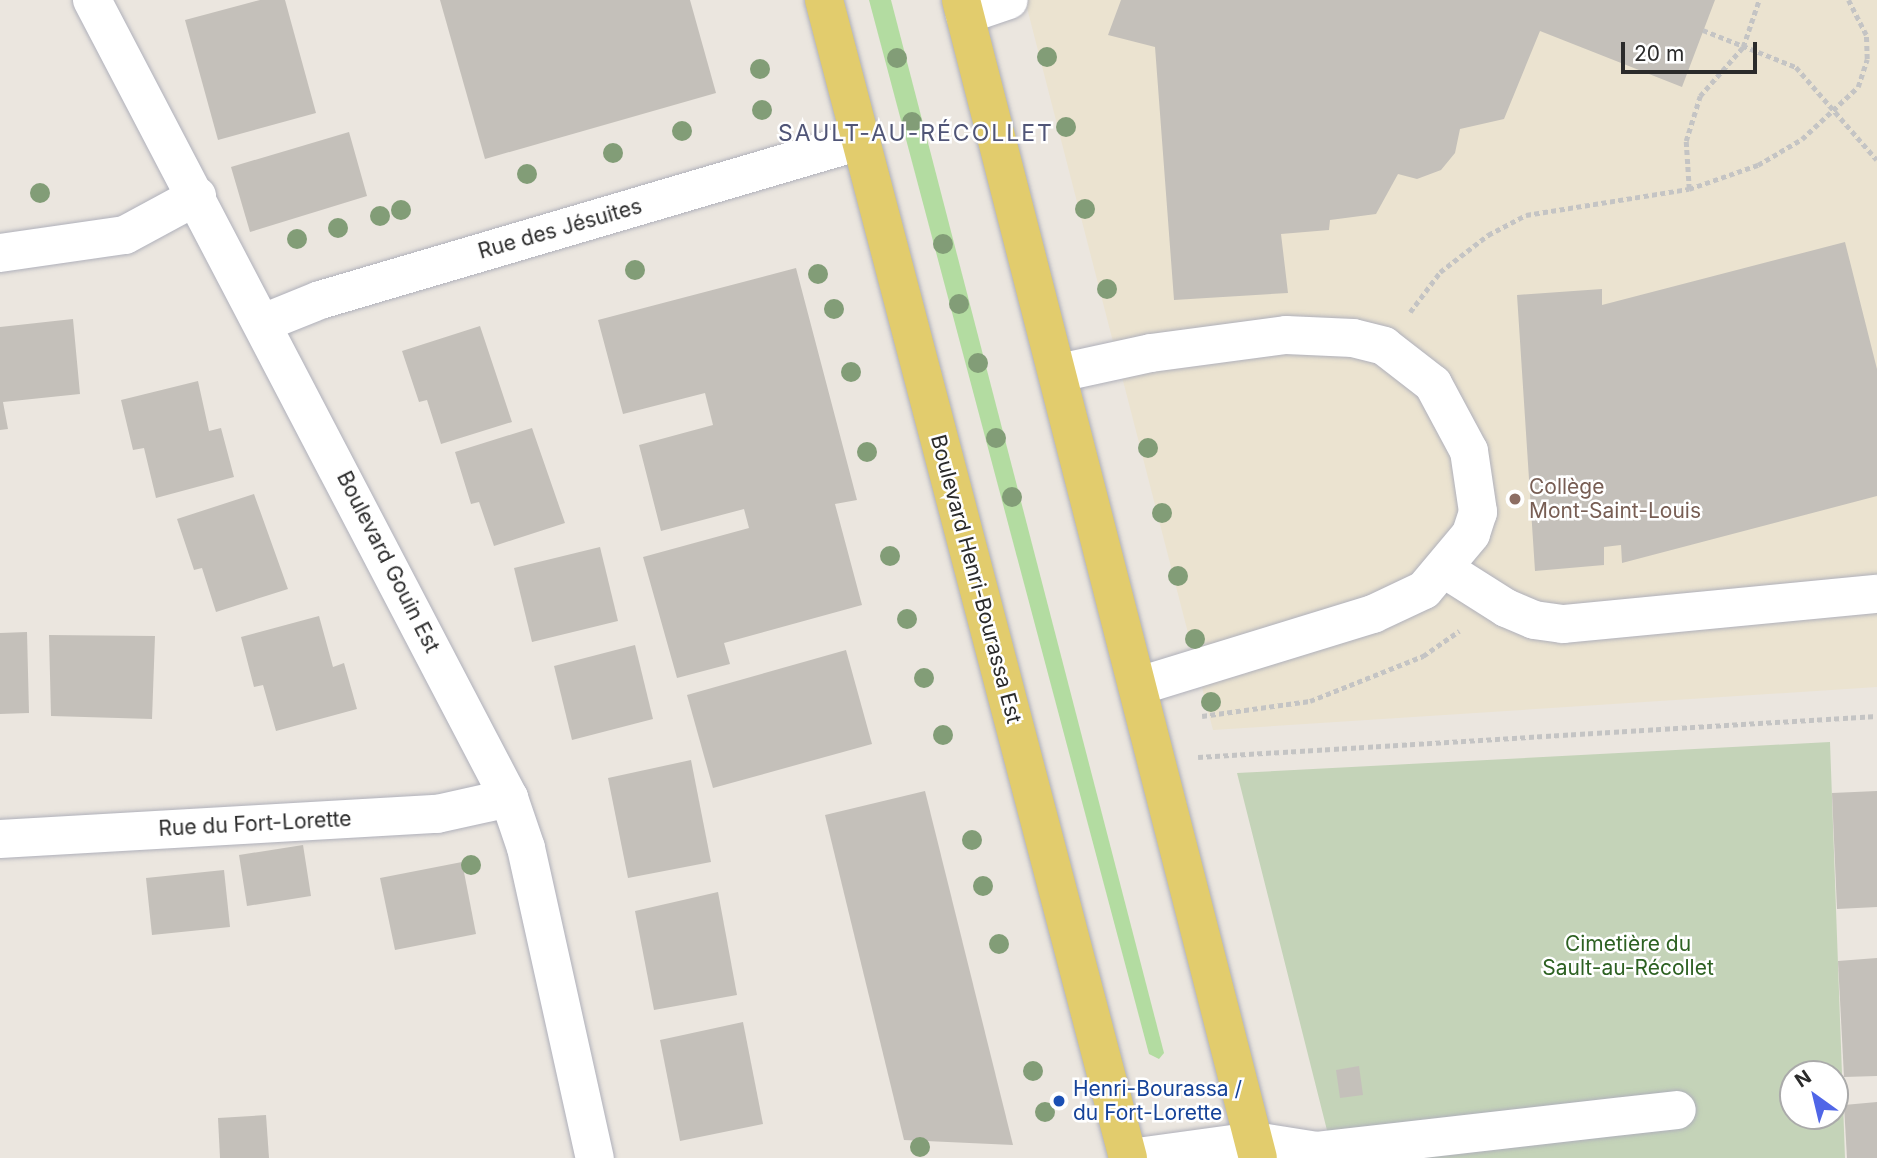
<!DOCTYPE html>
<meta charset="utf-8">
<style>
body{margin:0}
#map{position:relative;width:1877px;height:1158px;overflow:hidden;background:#ebe6df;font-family:Inter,sans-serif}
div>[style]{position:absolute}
.education>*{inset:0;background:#ebe3d0}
.green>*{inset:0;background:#b3dca1}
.cemetery>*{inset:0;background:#c4d3b8}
.building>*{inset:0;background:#c4c0ba}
.path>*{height:4.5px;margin-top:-2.25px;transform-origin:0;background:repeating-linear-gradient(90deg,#c4c4c4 0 5px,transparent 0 8.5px)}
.roads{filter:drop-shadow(0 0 2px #afb0ba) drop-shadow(0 0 2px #afb0ba)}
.minor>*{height:38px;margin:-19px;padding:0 19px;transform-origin:19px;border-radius:19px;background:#fff}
.major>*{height:38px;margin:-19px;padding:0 19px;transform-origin:19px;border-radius:19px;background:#e2cc6d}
.trees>*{width:20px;height:20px;margin:-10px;border-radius:50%;background:#829d77}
.dots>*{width:19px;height:19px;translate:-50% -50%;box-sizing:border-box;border:4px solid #fff;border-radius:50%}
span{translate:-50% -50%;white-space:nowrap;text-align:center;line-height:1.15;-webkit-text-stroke:5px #fff;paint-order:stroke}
.street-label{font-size:21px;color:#2b2b2b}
.education-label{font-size:21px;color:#785e54}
.left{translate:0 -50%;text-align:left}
.park-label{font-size:21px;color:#2d6122}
.transit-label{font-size:21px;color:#164399}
.neighbourhood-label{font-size:23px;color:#505577;letter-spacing:2px}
.north{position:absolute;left:1779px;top:1060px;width:70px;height:70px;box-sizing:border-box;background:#fff;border:2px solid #aaa;border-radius:50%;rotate:326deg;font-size:19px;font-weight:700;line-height:28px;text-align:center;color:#2b2b2b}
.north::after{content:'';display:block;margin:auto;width:24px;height:32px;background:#5066e7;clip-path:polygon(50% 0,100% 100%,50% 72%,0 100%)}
.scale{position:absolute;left:1621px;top:42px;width:136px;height:32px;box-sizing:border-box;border:4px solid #2b2b2b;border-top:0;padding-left:9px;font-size:21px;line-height:24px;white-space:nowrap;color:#2b2b2b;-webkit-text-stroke:5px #fff;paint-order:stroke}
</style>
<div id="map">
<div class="education">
<i style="clip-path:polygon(1025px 0,1877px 0,1877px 687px,1213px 730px)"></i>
</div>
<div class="green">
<i style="clip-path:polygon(869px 0,891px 0,1164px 1053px,1159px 1059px,1149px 1054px)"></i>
</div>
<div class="cemetery">
<i style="clip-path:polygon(evenodd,1830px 742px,1845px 1158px,1334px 1158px,1237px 773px,1830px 742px,1793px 1074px,1835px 1074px,1835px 1116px,1793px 1116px,1793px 1074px)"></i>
</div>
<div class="building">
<i style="clip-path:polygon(260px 0,285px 0,316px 113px,218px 140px,185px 20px)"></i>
<i style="clip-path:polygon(440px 0,690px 0,716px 93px,485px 159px)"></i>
<i style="clip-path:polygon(1121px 0,1715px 0,1682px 87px,1540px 31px,1504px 119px,1460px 129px,1455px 153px,1441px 170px,1417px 179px,1398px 174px,1376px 214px,1330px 220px,1329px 230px,1281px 234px,1288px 293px,1174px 300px,1155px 47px,1108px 35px)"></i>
<i style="clip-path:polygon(349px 132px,367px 196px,250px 232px,231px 167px)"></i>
<i style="clip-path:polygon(1845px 242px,1877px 369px,1877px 496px,1622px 563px,1621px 545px,1604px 547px,1604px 565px,1535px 571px,1517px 295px,1602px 289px,1602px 305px)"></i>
<i style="clip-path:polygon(796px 268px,857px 500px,835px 504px,862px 605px,724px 643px,730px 664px,677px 678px,643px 557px,749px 528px,744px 509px,661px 531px,639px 445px,713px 425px,705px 393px,623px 414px,598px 320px)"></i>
<i style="clip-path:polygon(73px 319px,80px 394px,3px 402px,8px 429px,0 430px,0 327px)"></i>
<i style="clip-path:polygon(480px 326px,512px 422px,441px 444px,427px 400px,419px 402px,402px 351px)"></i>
<i style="clip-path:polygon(198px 381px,209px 431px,221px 428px,234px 477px,156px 498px,144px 448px,133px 450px,121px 400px)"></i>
<i style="clip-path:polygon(532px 428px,565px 523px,494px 546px,479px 502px,471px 504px,455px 452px)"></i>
<i style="clip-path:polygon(254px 494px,288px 589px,216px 612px,202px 568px,194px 570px,177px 519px)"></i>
<i style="clip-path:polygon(600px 547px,618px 621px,532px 642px,514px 568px)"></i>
<i style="clip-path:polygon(319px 616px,333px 667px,344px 663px,357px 709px,276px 731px,263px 685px,254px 687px,241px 637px)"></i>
<i style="clip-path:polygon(27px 632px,29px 713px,0 714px,0 633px)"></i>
<i style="clip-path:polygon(49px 635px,155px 636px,152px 719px,51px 716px)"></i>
<i style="clip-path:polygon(635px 645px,653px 719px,572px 740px,554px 666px)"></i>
<i style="clip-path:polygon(846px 650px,872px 744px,713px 788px,687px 695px)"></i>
<i style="clip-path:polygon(691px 760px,711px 862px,628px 878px,608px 778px)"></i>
<i style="clip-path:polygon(925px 791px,1013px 1145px,904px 1140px,825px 815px)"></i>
<i style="clip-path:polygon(1877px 791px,1877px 907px,1837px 909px,1832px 793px)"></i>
<i style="clip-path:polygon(303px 845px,311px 896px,247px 906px,239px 855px)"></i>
<i style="clip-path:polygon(462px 862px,476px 934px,395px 950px,380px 878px)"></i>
<i style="clip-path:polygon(224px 870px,230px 927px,152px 935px,146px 878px)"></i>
<i style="clip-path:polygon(718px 892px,737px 995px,654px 1010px,635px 911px)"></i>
<i style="clip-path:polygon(1877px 958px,1877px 1076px,1844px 1077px,1838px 961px)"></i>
<i style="clip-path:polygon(743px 1022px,763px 1124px,680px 1141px,660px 1040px)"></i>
<i style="clip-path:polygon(1359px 1066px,1363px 1095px,1340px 1098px,1336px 1070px)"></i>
<i style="clip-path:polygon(1877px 1102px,1877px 1158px,1847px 1158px,1844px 1105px)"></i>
<i style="clip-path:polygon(266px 1115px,269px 1158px,220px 1158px,218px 1118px)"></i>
</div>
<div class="path">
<i style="left:1703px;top:30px;width:100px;rotate:21.7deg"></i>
<i style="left:1796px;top:67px;width:123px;rotate:48.9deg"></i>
<i style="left:1689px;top:189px;width:48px;rotate:-93.6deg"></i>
<i style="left:1686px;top:141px;width:47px;rotate:-72.7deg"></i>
<i style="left:1700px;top:96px;width:65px;rotate:-48.7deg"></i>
<i style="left:1743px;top:47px;width:50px;rotate:-71.2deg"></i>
<i style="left:1410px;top:312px;width:50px;rotate:-53.1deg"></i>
<i style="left:1440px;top:272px;width:61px;rotate:-37.6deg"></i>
<i style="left:1488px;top:235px;width:43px;rotate:-27.8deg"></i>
<i style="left:1526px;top:215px;width:165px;rotate:-9.1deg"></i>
<i style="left:1689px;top:189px;width:73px;rotate:-19.2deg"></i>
<i style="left:1758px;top:165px;width:51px;rotate:-30.6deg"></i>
<i style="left:1802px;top:139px;width:76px;rotate:-42.9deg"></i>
<i style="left:1858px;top:87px;width:29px;rotate:-72deg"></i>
<i style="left:1867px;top:59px;width:24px;rotate:-92deg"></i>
<i style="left:1866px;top:35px;width:39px;rotate:-117deg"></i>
<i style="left:1202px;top:716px;width:109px;rotate:-7.9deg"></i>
<i style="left:1310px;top:701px;width:122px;rotate:-21.7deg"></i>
<i style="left:1423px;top:656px;width:44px;rotate:-34.8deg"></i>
<i style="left:1198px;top:757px;width:680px;rotate:-3.46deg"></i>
</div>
<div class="roads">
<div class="minor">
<i style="left:92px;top:0;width:900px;rotate:62.41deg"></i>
<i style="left:509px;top:798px;width:53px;rotate:71.2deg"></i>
<i style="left:526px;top:848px;width:318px;rotate:77.5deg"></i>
<i style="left:965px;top:15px;width:46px;rotate:-18.8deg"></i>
<i style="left:0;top:253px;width:126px;rotate:-8.2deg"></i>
<i style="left:125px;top:235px;width:82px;rotate:-28.4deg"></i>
<i style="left:263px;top:323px;width:61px;rotate:-22deg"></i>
<i style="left:320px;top:300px;width:563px;rotate:-16.41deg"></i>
<i style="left:1059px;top:373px;width:94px;rotate:-12.3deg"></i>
<i style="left:1151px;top:353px;width:136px;rotate:-7.6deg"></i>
<i style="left:1286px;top:335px;width:67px;rotate:2.6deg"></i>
<i style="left:1353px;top:338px;width:32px;rotate:14deg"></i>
<i style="left:1384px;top:346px;width:62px;rotate:37.8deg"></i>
<i style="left:1433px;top:384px;width:76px;rotate:61.8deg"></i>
<i style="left:1469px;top:451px;width:62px;rotate:81.6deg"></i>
<i style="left:1478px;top:512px;width:23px;rotate:108deg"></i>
<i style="left:1471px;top:534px;width:73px;rotate:130deg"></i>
<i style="left:1424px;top:590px;width:56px;rotate:154.8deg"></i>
<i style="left:1373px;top:614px;width:245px;rotate:162.9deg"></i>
<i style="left:1446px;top:570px;width:71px;rotate:32.3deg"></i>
<i style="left:1506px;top:608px;width:30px;rotate:23deg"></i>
<i style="left:1534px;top:620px;width:29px;rotate:8deg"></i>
<i style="left:1563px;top:624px;width:315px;rotate:-5.5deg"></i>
<i style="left:0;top:839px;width:438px;rotate:-3.3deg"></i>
<i style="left:437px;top:814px;width:74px;rotate:-12.5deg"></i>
<i style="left:1130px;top:1158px;width:125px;rotate:-7.8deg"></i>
<i style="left:1254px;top:1141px;width:64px;rotate:9deg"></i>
<i style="left:1317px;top:1151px;width:362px;rotate:-6.5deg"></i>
</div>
<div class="major">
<i style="left:824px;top:0;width:1197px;rotate:75.29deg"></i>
<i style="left:961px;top:0;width:1195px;rotate:75.62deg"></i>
</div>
</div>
<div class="trees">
<i style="left:1047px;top:57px"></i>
<i style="left:897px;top:58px"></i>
<i style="left:760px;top:69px"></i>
<i style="left:762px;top:110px"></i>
<i style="left:912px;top:122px"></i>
<i style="left:1066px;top:127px"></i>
<i style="left:682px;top:131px"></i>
<i style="left:613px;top:153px"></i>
<i style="left:527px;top:174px"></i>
<i style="left:40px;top:193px"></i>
<i style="left:1085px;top:209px"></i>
<i style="left:401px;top:210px"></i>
<i style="left:380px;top:216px"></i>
<i style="left:338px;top:228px"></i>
<i style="left:297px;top:239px"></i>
<i style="left:943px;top:244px"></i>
<i style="left:635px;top:270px"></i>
<i style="left:818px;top:274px"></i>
<i style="left:1107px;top:289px"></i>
<i style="left:959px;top:304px"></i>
<i style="left:834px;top:309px"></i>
<i style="left:978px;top:363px"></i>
<i style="left:851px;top:372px"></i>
<i style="left:996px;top:438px"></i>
<i style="left:1148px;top:448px"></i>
<i style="left:867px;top:452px"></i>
<i style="left:1012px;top:497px"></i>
<i style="left:1162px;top:513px"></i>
<i style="left:890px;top:556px"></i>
<i style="left:1178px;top:576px"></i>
<i style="left:907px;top:619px"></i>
<i style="left:1195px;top:639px"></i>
<i style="left:924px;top:678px"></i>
<i style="left:1211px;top:702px"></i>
<i style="left:943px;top:735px"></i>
<i style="left:972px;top:840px"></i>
<i style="left:471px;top:865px"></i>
<i style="left:983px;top:886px"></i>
<i style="left:999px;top:944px"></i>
<i style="left:1033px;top:1071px"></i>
<i style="left:1045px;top:1112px"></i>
<i style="left:920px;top:1147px"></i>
</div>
<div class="dots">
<i style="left:1515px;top:499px;background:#8d6e63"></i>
<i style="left:1059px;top:1101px;background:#1a4fb4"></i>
</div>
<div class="street-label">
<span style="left:560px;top:229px;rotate:-16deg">Rue des Jésuites</span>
<span style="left:388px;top:562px;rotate:63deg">Boulevard Gouin Est</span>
<span style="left:976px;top:579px;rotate:75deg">Boulevard Henri-Bourassa Est</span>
<span style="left:255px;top:824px;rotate:-3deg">Rue du Fort-Lorette</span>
</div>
<div class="education-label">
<span class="left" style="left:1529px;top:499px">Collège<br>Mont-Saint-Louis</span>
</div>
<div class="park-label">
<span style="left:1628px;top:956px">Cimetière du<br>Sault-au-Récollet</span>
</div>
<div class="transit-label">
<span class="left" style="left:1073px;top:1101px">Henri-Bourassa /<br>du Fort-Lorette</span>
</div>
<div class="neighbourhood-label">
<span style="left:916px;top:133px">SAULT-AU-RÉCOLLET</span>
</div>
<div class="north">N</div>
<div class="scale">20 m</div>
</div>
